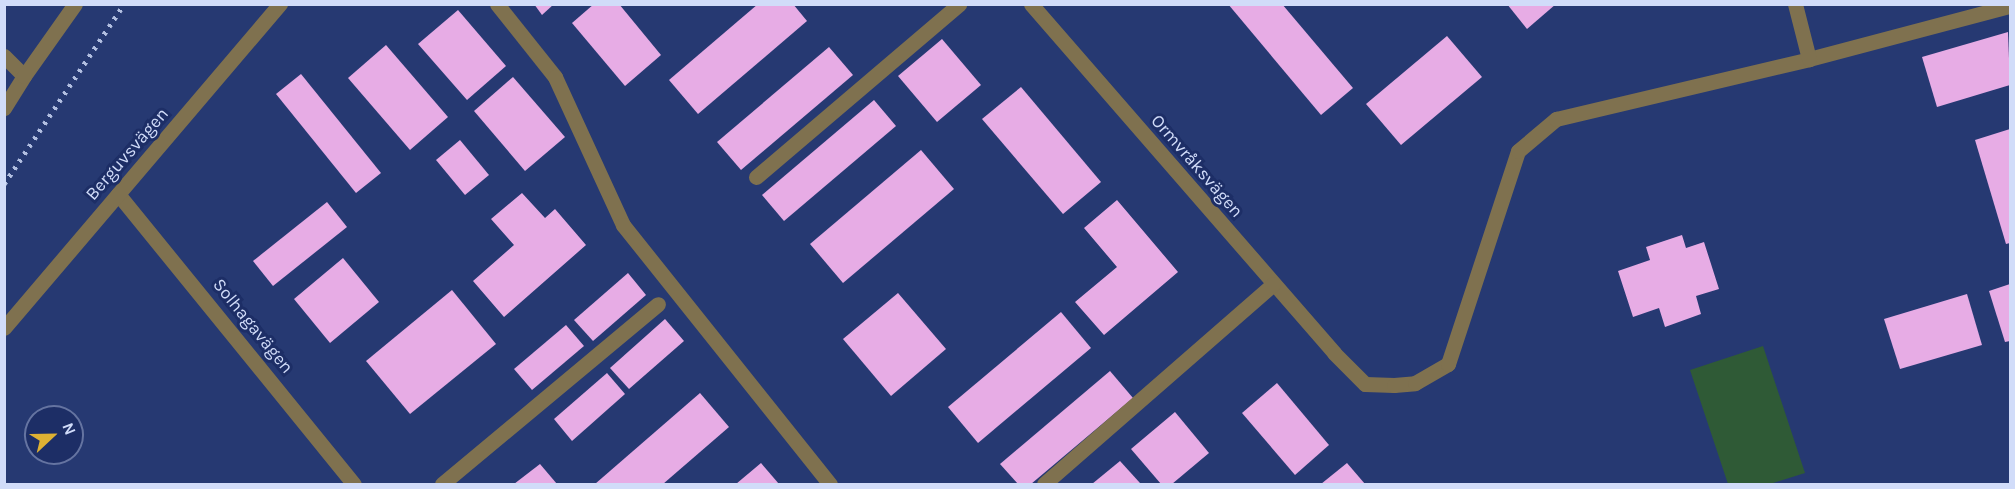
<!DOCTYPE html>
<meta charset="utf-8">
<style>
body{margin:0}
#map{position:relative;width:2015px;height:489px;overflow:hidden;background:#263972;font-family:Karla,sans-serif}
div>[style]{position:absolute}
.green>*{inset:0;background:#2f5a36}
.building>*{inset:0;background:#e7ace5}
.minor>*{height:15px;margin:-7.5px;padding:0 7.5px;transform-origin:7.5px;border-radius:7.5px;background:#7f714f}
.rail>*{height:4.5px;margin-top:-2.25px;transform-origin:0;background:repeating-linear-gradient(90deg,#b2bfe1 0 3px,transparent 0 9px)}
span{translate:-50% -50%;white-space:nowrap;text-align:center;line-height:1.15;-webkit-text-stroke:6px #1d2e66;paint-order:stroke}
.street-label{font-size:18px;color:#d1dcf9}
.frame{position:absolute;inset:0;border:6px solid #d1dcf9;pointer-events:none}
.north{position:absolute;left:24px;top:405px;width:60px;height:60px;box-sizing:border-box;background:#1d2e66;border:2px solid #6574a1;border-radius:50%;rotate:68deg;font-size:16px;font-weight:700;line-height:24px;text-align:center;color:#d1dcf9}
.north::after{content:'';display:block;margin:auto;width:21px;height:27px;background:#deb133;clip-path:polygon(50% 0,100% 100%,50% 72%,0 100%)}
</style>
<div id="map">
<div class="green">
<i style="clip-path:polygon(1763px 346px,1805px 473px,1770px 484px,1728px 484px,1690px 370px)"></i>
</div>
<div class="building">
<i style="clip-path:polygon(534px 4px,554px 4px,542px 15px)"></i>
<i style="clip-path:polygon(594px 4px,619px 4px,661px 55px,625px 86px,572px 23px)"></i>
<i style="clip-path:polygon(758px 4px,793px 4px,807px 21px,698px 114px,669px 80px)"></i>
<i style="clip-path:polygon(1228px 4px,1282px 4px,1353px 88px,1321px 115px)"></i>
<i style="clip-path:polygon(1507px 4px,1556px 4px,1527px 29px)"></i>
<i style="clip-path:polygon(458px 10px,506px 66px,467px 100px,418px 44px)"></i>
<i style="clip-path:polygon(2008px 32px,2010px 85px,1937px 107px,1922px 57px)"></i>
<i style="clip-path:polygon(1447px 36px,1482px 77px,1401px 145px,1366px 104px)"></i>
<i style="clip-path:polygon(942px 39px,981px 85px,937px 122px,898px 76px)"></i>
<i style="clip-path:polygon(386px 45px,448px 117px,410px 150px,348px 78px)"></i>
<i style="clip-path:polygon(829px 47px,853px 75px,741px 170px,717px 142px)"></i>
<i style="clip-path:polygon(301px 74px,381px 173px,356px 193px,276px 94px)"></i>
<i style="clip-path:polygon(513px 77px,565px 137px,525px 171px,474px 111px)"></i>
<i style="clip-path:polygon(1021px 87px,1101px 182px,1063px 214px,982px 119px)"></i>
<i style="clip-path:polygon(874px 100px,896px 126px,784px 221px,762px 195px)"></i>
<i style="clip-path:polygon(2010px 129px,2010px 243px,2006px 244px,1975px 140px)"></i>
<i style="clip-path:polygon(460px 140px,489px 175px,465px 195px,436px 160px)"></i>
<i style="clip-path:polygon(921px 150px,954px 189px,843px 283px,810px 244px)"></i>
<i style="clip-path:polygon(522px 193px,545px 218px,555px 209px,586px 245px,504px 317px,473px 281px,514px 245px,491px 219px)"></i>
<i style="clip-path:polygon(1117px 200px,1178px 272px,1104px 335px,1075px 302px,1117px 267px,1084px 228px)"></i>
<i style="clip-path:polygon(327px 202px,347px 227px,273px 286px,253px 261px)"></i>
<i style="clip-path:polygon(1682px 235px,1686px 248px,1704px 242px,1719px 289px,1696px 296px,1701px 314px,1665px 327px,1659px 308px,1633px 317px,1618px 271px,1650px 260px,1646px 247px)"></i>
<i style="clip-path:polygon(343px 258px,379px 302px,330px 343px,294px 299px)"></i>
<i style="clip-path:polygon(628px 273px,646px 295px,593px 341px,574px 320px)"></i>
<i style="clip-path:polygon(2010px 284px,2010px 341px,2005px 342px,1989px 291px)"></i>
<i style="clip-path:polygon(452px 290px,496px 344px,410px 414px,366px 361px)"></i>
<i style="clip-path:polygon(898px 293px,946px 349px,891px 396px,843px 339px)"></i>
<i style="clip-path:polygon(1967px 294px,1982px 345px,1900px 369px,1884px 319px)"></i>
<i style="clip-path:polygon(1061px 312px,1091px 348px,978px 443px,948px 407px)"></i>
<i style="clip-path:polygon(665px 319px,684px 341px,629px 389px,610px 368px)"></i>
<i style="clip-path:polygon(566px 325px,584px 346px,532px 390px,514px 369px)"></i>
<i style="clip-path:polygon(1110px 371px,1133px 398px,1031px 484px,1018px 484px,1000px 464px)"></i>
<i style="clip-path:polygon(607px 373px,625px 394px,572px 441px,554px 419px)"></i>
<i style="clip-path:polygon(1277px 383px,1329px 445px,1295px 475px,1242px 413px)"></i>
<i style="clip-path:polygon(700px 393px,729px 427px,663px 484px,595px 484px)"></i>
<i style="clip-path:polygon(1175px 412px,1209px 453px,1172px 484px,1161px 484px,1131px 449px)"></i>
<i style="clip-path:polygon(1120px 461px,1140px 483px,1092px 484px)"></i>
<i style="clip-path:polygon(761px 463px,779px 484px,736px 484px)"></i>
<i style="clip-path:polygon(1347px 463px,1365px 484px,1321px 484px)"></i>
<i style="clip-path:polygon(540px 464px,557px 484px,514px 484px)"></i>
</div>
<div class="minor">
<i style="left:497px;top:4px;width:93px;rotate:51.5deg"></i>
<i style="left:555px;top:77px;width:163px;rotate:65.3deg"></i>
<i style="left:623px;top:225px;width:332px;rotate:51.4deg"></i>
<i style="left:1031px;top:4px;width:462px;rotate:49deg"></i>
<i style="left:1334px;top:353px;width:44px;rotate:45deg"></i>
<i style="left:1365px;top:384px;width:29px;rotate:2deg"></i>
<i style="left:1394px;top:385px;width:21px;rotate:-5deg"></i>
<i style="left:1415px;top:383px;width:38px;rotate:-30deg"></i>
<i style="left:1448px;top:364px;width:224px;rotate:-71.8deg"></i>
<i style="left:1518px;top:151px;width:50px;rotate:-40.1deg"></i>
<i style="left:1556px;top:119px;width:260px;rotate:-13.3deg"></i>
<i style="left:1809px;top:59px;width:208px;rotate:-14.8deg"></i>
<i style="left:1795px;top:4px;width:57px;rotate:75.7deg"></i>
<i style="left:4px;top:56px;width:28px;rotate:45deg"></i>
<i style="left:24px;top:76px;width:38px;rotate:122deg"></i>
<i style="left:24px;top:76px;width:88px;rotate:-54.7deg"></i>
<i style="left:756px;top:177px;width:267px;rotate:-40.4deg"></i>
<i style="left:118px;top:194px;width:374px;rotate:50.9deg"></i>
<i style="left:4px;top:328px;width:426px;rotate:-49.6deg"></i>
<i style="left:442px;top:484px;width:281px;rotate:-39.8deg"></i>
<i style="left:1044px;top:484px;width:304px;rotate:-41.1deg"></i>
</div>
<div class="rail">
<i style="left:4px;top:184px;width:216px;rotate:-56.3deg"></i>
</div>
<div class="street-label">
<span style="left:127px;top:154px;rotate:-49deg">Berguvsvägen</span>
<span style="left:1197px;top:166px;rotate:49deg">Ormvråksvägen</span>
<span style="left:253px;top:326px;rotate:51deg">Solhagavägen</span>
</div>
<div class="frame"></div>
<div class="north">N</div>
</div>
